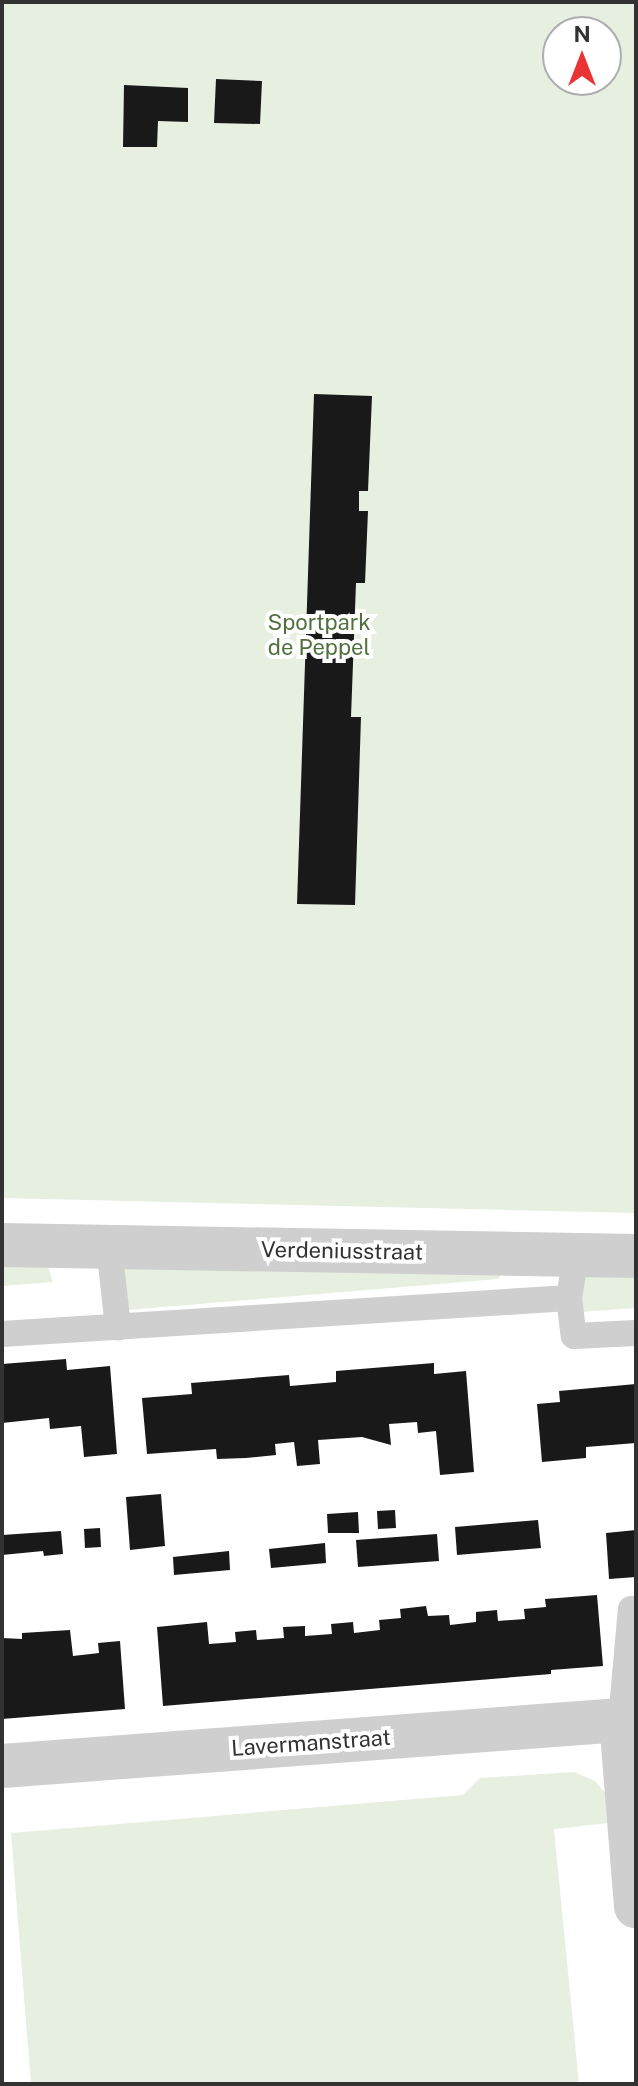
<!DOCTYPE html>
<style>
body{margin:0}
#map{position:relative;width:638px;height:2086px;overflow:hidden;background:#fff;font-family:"Public Sans",sans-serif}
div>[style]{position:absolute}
.green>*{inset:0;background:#e7efe1}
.building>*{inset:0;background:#191919}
.service>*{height:26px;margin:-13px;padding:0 13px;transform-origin:13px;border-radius:13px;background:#cfcfcf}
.minor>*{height:44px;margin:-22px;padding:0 22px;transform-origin:22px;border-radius:22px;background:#cfcfcf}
span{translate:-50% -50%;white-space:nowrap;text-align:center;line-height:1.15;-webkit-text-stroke:8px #fff;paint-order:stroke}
.park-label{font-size:22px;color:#51703d}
.street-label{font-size:22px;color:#323232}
.frame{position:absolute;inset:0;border:4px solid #323232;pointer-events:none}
.north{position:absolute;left:542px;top:16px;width:80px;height:80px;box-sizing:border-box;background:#fff;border:2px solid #adadad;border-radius:50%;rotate:0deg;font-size:22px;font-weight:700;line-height:32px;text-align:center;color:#323232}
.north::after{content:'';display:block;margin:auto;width:28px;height:36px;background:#ea3433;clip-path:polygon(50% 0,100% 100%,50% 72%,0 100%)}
</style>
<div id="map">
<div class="green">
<i style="clip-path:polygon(evenodd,2px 2px,636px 2px,636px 1213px,2px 1198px,2px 2px,558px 32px,606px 32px,606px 80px,558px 80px,558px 32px)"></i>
<i style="clip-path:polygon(2px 1263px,47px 1264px,53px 1282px,2px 1286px)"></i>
<i style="clip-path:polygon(108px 1265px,504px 1271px,498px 1279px,127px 1310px)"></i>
<i style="clip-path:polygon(573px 1273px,636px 1274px,636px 1308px,580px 1312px)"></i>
<i style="clip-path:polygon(574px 1772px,595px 1781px,608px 1796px,609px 1823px,554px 1829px,579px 2084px,31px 2084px,11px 1833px,463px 1795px,480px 1778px)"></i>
</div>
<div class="building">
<i style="clip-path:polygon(216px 79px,262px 81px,260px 124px,214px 123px)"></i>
<i style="clip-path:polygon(124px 85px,188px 88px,188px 122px,158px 121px,157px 147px,123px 147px)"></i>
<i style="clip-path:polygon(314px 394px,372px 396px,368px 491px,359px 491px,359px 511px,368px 511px,365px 583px,356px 583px,351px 717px,361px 717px,355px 905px,297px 904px)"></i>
<i style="clip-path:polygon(66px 1359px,67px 1370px,110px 1366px,117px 1454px,84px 1457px,81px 1426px,50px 1429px,49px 1418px,2px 1423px,2px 1364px)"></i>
<i style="clip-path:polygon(434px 1363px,434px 1374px,466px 1371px,474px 1472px,440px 1475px,436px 1431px,418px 1433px,417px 1422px,389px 1424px,391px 1445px,362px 1437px,318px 1440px,320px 1464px,297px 1466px,294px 1442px,275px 1444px,276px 1455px,246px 1458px,217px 1459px,216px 1449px,147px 1454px,142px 1398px,192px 1394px,191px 1383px,289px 1375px,290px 1386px,336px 1382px,336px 1371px)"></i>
<i style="clip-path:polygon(636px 1384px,636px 1443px,586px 1447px,586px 1458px,542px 1462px,537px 1404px,560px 1402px,559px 1391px)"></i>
<i style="clip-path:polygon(161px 1494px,165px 1546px,130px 1550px,126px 1497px)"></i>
<i style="clip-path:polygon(395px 1510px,396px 1528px,378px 1529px,377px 1511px)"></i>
<i style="clip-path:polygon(358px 1512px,359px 1533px,328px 1533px,327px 1514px)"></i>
<i style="clip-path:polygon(538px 1520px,541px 1548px,457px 1555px,455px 1527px)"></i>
<i style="clip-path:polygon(100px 1528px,101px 1547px,85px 1548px,84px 1529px)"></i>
<i style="clip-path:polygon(636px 1530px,636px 1577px,609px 1579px,606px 1533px)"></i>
<i style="clip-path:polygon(61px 1531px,63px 1554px,44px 1556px,43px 1551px,2px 1555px,2px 1535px)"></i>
<i style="clip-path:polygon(437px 1534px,439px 1561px,358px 1567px,356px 1540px)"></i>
<i style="clip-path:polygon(325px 1543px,326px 1563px,271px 1568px,269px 1549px)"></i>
<i style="clip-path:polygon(229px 1551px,230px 1570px,174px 1575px,173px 1557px)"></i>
<i style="clip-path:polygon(597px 1595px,603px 1666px,551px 1670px,551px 1674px,163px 1706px,157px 1627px,207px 1622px,209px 1644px,236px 1642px,235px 1632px,256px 1630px,257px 1640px,284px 1638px,283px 1627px,305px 1626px,305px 1636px,332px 1634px,331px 1624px,353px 1622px,354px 1633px,380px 1630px,379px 1620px,401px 1618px,400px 1609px,426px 1606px,428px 1616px,449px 1615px,450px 1625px,476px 1622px,476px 1612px,497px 1610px,498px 1621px,525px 1619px,524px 1609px,546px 1607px,545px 1599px)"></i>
<i style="clip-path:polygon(70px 1630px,73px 1656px,99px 1653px,98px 1643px,120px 1641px,125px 1709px,2px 1719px,2px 1638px,22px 1639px,22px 1633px)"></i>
</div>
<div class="service">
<i style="left:109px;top:1246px;width:82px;rotate:83.7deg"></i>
<i style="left:576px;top:1255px;width:44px;rotate:99.2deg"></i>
<i style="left:569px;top:1298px;width:38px;rotate:83deg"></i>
<i style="left:574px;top:1336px;width:62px;rotate:-2.8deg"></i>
<i style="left:2px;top:1334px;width:568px;rotate:-3.63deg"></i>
<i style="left:621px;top:1720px;width:111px;rotate:-84.9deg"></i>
<i style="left:631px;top:1609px;width:5px"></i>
</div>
<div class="minor">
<i style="left:2px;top:1245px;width:634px;rotate:0.99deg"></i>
<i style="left:2px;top:1766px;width:621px;rotate:-4.25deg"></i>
<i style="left:621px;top:1720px;width:187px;rotate:85.4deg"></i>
</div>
<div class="park-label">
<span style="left:319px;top:635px">Sportpark<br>de Peppel</span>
</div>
<div class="street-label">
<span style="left:342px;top:1251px;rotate:1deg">Verdeniusstraat</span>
<span style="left:311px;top:1743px;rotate:-4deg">Lavermanstraat</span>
</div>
<div class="frame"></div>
<div class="north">N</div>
</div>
